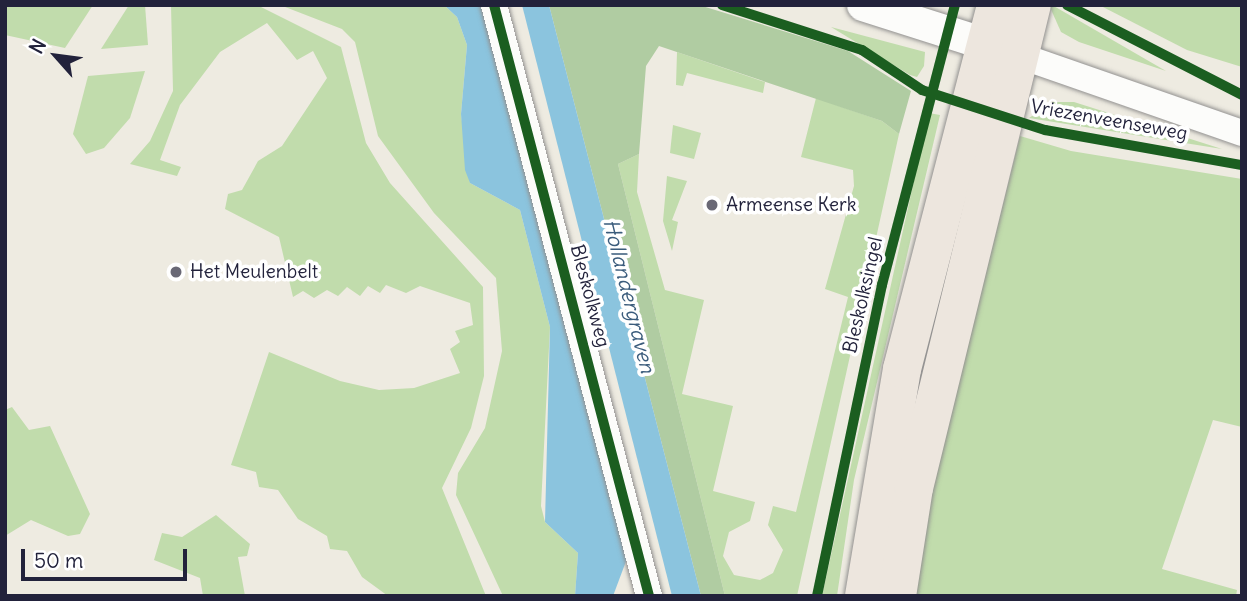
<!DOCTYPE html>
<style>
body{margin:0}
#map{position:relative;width:1247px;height:601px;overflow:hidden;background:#eeebe1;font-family:Delius,sans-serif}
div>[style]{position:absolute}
.green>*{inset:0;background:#c1dcac}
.forest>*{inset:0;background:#b0cca2}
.water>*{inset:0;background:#8bc4de}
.roads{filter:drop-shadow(0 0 2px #929190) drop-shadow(0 0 2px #929190)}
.minor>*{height:26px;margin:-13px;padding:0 13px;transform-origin:13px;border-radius:13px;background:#fcfcfa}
.tertiary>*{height:32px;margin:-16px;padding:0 16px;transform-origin:16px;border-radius:16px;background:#fcfcfa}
.primary>*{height:38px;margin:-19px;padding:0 19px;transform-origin:19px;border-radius:19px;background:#ede6de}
.cycleway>*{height:10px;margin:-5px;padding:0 5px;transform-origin:5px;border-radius:5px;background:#1b5e20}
.dots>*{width:19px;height:19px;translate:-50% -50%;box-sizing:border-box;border:4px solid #fff;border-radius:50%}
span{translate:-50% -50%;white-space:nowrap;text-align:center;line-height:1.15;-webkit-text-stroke:7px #fff;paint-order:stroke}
.street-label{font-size:19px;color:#22223b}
.poi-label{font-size:19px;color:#22223b}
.left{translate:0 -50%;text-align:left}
.water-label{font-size:21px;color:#3b5c7c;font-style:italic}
.frame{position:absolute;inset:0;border:7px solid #22223b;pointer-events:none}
.north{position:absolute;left:21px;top:21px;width:70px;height:70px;-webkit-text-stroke:5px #fff;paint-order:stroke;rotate:298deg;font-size:19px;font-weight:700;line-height:28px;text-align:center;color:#22223b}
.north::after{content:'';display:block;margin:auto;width:24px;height:32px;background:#22223b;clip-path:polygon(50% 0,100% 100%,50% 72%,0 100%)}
.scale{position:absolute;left:21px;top:549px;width:166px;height:32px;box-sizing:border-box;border:4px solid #22223b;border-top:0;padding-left:9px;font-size:21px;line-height:24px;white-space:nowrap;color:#22223b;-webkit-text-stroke:5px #fff;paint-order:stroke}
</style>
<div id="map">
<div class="green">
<i style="clip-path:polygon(5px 5px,93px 5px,65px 48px,5px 35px)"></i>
<i style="clip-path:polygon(129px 5px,145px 5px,148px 45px,101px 49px)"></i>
<i style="clip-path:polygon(171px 5px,257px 5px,341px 47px,366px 143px,390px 183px,483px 287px,484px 376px,471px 428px,442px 488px,486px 596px,388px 596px,362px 577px,347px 551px,330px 549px,327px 536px,298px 519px,278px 490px,259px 487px,256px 472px,231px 465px,269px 352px,340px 381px,379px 390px,414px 388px,460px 373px,450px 349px,460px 342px,455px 331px,473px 325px,470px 303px,420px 286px,406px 293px,386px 285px,380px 293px,368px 286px,360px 296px,347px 287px,338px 296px,327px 290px,314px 298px,303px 291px,293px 297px,279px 237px,225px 209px,228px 194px,242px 190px,258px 161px,282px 146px,327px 78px,313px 51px,297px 60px,267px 23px,220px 52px,180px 105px,160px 160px,181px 167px,177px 176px,130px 164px,150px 141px,173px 91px)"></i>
<i style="clip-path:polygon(280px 5px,444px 5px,457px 17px,467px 45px,461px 114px,470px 183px,520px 210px,550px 327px,541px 506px,545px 522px,578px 553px,575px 596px,503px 596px,456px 495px,458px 473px,485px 428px,502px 351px,496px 278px,434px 213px,378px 136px,355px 42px,342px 29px)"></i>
<i style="clip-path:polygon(1049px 5px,1052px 5px,1166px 71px,1079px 42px,1061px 32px)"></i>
<i style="clip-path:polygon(1099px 5px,1242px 5px,1242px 67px,1187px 50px)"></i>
<i style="clip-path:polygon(831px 27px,925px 52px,924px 66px,917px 77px,910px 75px)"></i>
<i style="clip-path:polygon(677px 52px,765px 82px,763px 93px,687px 73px,683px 86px,676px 85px)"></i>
<i style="clip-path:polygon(145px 71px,130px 118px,104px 148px,86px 154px,73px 134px,88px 76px)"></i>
<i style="clip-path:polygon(816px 98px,882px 121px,899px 134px,797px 596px,725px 596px,618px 164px,639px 154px,637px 192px,665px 290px,704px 300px,682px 394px,733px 406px,713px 491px,755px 502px,750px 521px,729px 532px,723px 556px,734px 575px,760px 580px,773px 573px,783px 550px,768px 525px,773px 506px,796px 512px,848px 297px,825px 289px,854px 186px,853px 170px,801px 157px)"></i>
<i style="clip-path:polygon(1053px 102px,1074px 102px,1222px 149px,1029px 118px)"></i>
<i style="clip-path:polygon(929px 113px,940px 115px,854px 480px,837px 596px,822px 596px)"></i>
<i style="clip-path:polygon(673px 125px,701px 133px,694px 159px,670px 153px)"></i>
<i style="clip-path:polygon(1020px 136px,1071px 151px,1242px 179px,1242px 427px,1213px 420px,1162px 569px,1237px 590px,1236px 596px,905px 596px)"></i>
<i style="clip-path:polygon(667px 176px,687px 181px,672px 220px,678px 222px,672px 251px,663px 221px)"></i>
<i style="clip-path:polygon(12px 407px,29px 430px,50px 426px,90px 514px,80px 534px,68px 536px,31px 520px,5px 536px,5px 410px)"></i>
<i style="clip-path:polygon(216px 515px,250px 544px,247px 556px,238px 557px,245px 596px,203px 596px,200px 578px,154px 560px,162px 533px,182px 537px)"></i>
</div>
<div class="forest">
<i style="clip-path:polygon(549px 5px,699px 5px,848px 51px,911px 91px,899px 134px,882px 121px,659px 46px,646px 66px,639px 154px,618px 164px,725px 596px,701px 596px)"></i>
</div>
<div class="water">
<i style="clip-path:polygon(444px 5px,487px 5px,628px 556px,613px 596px,575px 596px,578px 553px,545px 522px,550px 327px,520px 210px,470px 183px,465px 170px,461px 114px,467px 45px,457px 17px)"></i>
<i style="clip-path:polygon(522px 5px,549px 5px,701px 596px,672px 596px)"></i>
</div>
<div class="roads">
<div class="minor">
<i style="left:494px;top:5px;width:611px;rotate:75.3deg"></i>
<i style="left:1018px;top:55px;width:237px;rotate:19.2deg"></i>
</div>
<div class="tertiary">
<i style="left:863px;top:5px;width:151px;rotate:17.7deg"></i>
</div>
<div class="primary">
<i style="left:864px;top:596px;width:230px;rotate:-80.5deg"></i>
<i style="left:902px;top:369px;width:376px;rotate:-75.5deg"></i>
<i style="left:897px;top:596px;width:109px;rotate:-81.1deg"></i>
<i style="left:914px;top:488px;width:497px;rotate:-76.3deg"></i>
</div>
</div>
<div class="cycleway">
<i style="left:494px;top:5px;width:611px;rotate:75.3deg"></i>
<i style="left:722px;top:5px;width:147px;rotate:17.8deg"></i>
<i style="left:862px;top:50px;width:72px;rotate:33.7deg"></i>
<i style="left:922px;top:90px;width:129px;rotate:18deg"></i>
<i style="left:1045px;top:130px;width:200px;rotate:10.1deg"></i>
<i style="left:1067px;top:5px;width:197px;rotate:27.2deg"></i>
<i style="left:817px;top:596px;width:318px;rotate:-78.2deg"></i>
<i style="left:882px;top:285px;width:289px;rotate:-75.4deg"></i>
</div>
<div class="dots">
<i style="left:712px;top:205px;background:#696875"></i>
<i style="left:176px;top:272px;background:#696875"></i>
</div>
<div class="street-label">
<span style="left:1109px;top:120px;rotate:10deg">Vriezenveenseweg</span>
<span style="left:863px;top:295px;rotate:-77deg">Bleskolksingel</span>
<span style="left:590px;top:296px;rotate:75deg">Bleskolkweg</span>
</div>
<div class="poi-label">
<span class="left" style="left:726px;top:205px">Armeense Kerk</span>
<span class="left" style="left:190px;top:272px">Het Meulenbelt</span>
</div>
<div class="water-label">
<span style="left:629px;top:296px;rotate:76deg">Hollandergraven</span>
</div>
<div class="frame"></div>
<div class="north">N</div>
<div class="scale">50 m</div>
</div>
